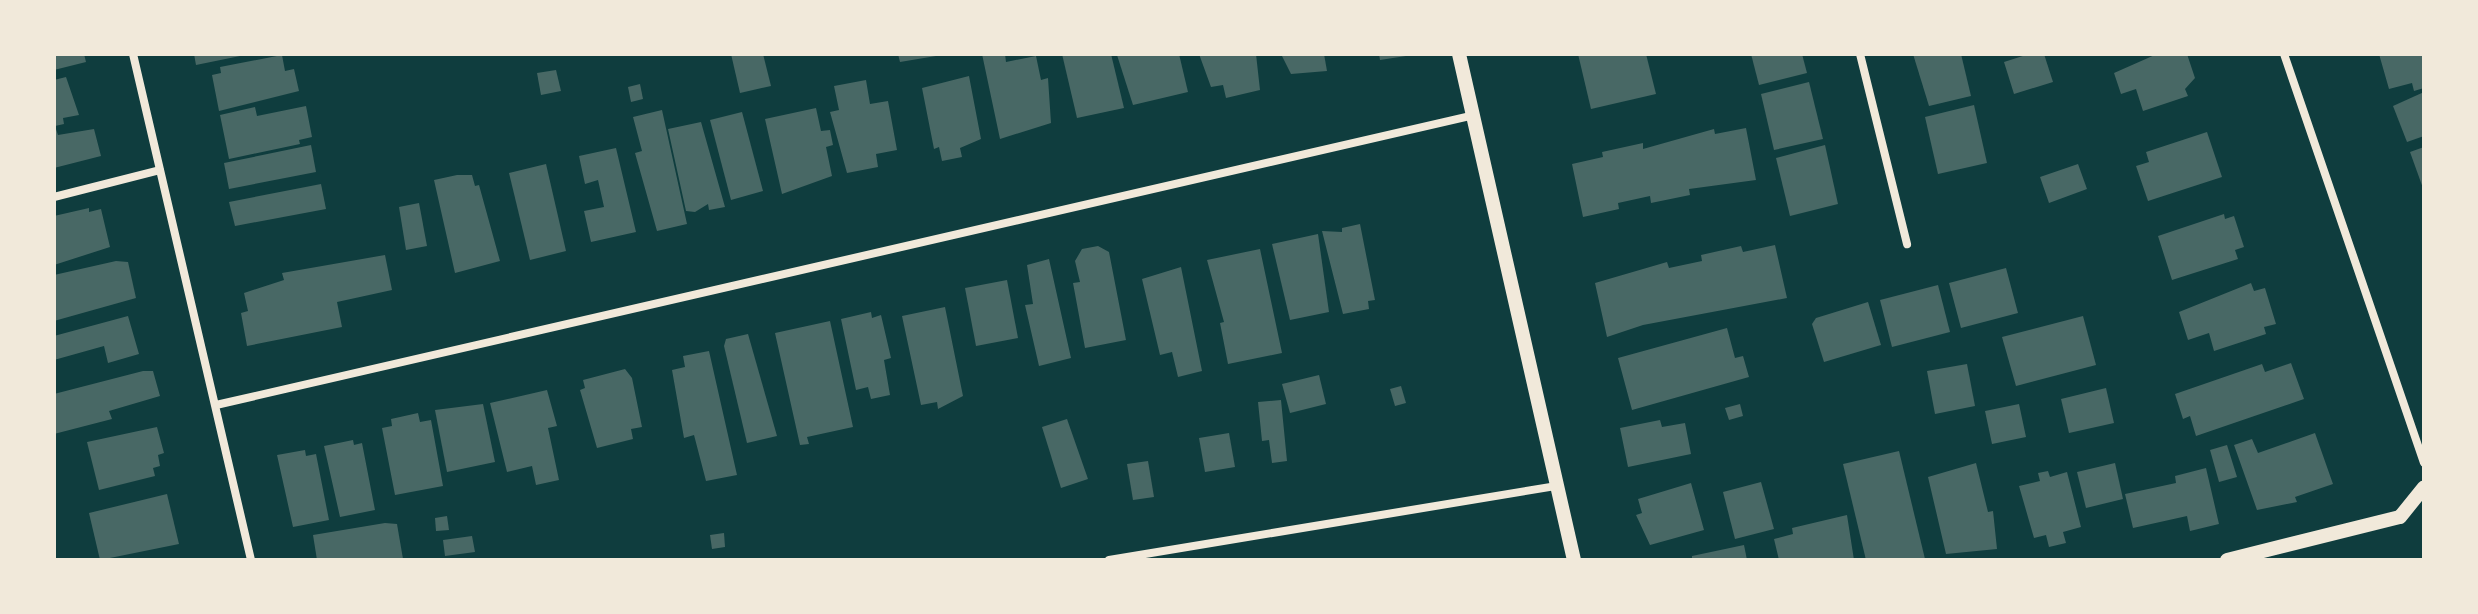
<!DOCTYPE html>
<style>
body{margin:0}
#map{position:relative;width:2478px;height:614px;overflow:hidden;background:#0f3d3e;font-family:Quicksand,sans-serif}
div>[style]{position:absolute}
.building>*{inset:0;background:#486865}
.minor>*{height:8px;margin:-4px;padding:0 4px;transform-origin:4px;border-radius:4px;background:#f1e9da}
.tertiary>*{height:14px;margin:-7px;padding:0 7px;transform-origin:7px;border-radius:7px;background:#f1e9da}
span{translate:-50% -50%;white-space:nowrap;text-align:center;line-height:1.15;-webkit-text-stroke:6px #f1e9da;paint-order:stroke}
.frame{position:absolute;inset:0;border:56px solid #f1e9da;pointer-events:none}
</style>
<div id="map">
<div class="building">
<i style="clip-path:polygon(54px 54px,84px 54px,86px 62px,54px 70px)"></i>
<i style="clip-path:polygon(194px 54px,245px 54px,245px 55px,196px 65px)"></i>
<i style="clip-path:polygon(731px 54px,763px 54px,771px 86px,740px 93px)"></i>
<i style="clip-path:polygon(898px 54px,936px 54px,936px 56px,900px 62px)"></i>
<i style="clip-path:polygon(982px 54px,1005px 54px,1006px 62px,1036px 56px,1041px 80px,1048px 78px,1051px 123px,1000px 139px)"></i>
<i style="clip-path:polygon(1062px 54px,1111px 54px,1124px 108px,1077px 118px)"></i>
<i style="clip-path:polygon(1179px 54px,1188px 92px,1133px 105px,1117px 55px)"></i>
<i style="clip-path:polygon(1199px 54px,1256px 54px,1260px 90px,1226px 98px,1223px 85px,1211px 87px)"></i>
<i style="clip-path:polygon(1281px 54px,1324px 54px,1327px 71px,1291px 74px)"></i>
<i style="clip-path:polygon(1379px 54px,1406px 54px,1406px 56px,1380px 60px)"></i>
<i style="clip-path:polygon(1578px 54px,1646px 54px,1656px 94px,1591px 109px)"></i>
<i style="clip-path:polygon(1751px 54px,1802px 54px,1807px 73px,1759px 85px)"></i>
<i style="clip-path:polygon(1913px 54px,1961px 54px,1971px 96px,1929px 106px)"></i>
<i style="clip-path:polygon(2029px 54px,2044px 54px,2053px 82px,2014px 94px,2004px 62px)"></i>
<i style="clip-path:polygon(2157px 54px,2187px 54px,2195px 78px,2185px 89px,2188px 96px,2143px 111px,2136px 89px,2121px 94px,2114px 73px)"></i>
<i style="clip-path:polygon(2379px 54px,2424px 54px,2424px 88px,2414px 91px,2412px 83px,2389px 89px)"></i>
<i style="clip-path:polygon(282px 55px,285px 71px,294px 69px,299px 91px,219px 111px,212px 75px,221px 73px,220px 67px)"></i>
<i style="clip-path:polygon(556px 70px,561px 91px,541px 95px,537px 73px)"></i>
<i style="clip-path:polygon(969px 76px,981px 139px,960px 148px,962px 157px,942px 161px,939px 147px,934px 149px,922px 88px)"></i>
<i style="clip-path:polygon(66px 77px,79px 115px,63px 118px,64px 124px,55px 126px,58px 135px,94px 129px,101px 156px,54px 168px,54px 80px)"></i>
<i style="clip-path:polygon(866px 80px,870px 104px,888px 101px,897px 150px,876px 154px,878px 167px,847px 173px,830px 112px,839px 110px,834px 86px)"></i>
<i style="clip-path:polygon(1809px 82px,1823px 139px,1774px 150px,1761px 94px)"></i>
<i style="clip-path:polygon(640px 84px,643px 99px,631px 102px,628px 87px)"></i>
<i style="clip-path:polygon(2424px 92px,2424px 136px,2407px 142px,2393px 106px)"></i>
<i style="clip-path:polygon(1974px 105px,1987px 163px,1938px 174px,1925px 117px)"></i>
<i style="clip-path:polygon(306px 106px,312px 137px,299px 140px,300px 144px,229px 159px,220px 115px,255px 107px,257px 116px)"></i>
<i style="clip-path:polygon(816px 108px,821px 131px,830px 130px,833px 145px,826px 147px,832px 176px,782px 194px,765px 119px)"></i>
<i style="clip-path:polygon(662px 110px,687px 224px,657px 231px,635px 153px,642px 151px,633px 117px)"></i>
<i style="clip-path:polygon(742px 112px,763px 191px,731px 200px,710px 120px)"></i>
<i style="clip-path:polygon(701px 122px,725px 207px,709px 210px,708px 204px,695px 212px,686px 211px,668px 129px)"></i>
<i style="clip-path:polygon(1746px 128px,1756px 180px,1689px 189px,1690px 195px,1651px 203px,1650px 196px,1618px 203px,1619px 209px,1583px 217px,1572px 164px,1603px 157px,1602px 152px,1643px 143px,1643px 149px,1714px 129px,1715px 134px)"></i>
<i style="clip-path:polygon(2207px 132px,2222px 177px,2148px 201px,2136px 166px,2149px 162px,2146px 152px)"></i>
<i style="clip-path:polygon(311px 145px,316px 172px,229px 189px,224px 163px)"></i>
<i style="clip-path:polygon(1825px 145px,1838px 204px,1790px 216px,1776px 158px)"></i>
<i style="clip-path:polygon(2424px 147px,2424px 191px,2410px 152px)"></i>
<i style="clip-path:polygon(616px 148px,636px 232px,591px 242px,584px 211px,604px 207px,598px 180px,585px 184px,579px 156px)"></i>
<i style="clip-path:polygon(546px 164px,566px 251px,530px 260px,509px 173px)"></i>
<i style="clip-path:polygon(2078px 164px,2087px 189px,2049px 203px,2040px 177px)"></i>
<i style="clip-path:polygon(457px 175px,472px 175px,475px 186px,479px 185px,500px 261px,455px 273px,434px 180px)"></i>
<i style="clip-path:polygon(321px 184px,326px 209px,235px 226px,229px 202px)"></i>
<i style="clip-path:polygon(419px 203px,427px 246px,406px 250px,399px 207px)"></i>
<i style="clip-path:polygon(89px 208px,89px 212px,101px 209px,110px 247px,54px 265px,54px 216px)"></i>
<i style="clip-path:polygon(2224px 214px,2225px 219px,2234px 216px,2244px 247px,2235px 250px,2238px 259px,2172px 280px,2158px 236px)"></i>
<i style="clip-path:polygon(1360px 224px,1375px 300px,1368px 301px,1369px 309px,1343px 314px,1322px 231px,1342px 232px,1342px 228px)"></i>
<i style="clip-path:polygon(1318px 234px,1329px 312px,1290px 320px,1272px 244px)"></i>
<i style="clip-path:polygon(1775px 245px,1787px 298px,1643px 325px,1607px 337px,1595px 283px,1667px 262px,1669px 268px,1702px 261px,1701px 255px,1741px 246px,1743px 252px)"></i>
<i style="clip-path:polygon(1098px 246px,1109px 252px,1126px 340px,1085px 348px,1073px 283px,1080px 282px,1075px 261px,1082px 249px)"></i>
<i style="clip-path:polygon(1260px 249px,1282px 353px,1228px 364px,1220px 323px,1224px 322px,1207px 260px)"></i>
<i style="clip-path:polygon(385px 255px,392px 290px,337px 302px,342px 327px,247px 346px,241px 313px,248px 311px,244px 293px,284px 280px,282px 273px)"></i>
<i style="clip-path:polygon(1049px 259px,1071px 358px,1039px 366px,1025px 305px,1033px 304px,1027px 265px)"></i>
<i style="clip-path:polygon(116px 261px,128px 262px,136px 298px,54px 321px,54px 275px)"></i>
<i style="clip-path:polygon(1181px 267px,1202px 371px,1178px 377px,1172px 352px,1160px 355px,1142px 279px)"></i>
<i style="clip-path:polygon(2006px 268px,2018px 313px,1961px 328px,1949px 283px)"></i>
<i style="clip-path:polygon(1007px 280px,1018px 338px,976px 346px,965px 288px)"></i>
<i style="clip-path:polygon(2251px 283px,2254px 291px,2265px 288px,2276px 324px,2264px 327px,2266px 334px,2214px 351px,2209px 333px,2188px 340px,2179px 312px)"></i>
<i style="clip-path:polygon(1938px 285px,1950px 332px,1892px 347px,1880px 300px)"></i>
<i style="clip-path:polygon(1868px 302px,1881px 345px,1824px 362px,1812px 324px,1816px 318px)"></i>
<i style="clip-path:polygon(945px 307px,963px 396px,938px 409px,937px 402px,921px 405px,902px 316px)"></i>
<i style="clip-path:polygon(871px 312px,872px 318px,881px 315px,891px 358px,884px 360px,890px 395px,871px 399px,868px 387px,856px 390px,841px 319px)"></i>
<i style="clip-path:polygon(128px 316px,139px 354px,108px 363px,104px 346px,54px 360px,54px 336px)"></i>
<i style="clip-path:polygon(2083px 316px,2096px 365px,2016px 386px,2002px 337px)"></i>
<i style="clip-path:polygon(830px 321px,853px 427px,807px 437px,809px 444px,800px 445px,775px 333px)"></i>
<i style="clip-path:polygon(1727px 328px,1735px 358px,1743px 356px,1749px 377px,1632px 410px,1618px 358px)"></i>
<i style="clip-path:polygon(748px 334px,777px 436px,747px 443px,724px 346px,726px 339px)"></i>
<i style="clip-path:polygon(709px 351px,737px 475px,706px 481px,694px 435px,684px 438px,672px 370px,685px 367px,683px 356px)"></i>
<i style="clip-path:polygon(2291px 363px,2304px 399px,2196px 436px,2190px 416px,2183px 419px,2175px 394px,2262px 364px,2265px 372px)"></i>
<i style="clip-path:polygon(1967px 364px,1975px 406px,1935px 414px,1927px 371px)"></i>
<i style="clip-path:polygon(625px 369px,632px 378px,642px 427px,631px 429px,633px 439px,597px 448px,580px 390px,585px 388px,583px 380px)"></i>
<i style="clip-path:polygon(143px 371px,153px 371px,160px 396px,109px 411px,112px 419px,54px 434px,54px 394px)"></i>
<i style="clip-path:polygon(1319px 375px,1326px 404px,1290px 413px,1282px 384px)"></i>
<i style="clip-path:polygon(1401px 386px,1406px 403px,1395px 406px,1390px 389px)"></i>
<i style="clip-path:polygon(2106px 388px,2114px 423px,2069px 433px,2061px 399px)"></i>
<i style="clip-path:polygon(547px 390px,557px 426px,548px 428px,559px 480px,536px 485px,532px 466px,507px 472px,490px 403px)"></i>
<i style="clip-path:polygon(1281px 400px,1287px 461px,1272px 463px,1269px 440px,1262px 441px,1258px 402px)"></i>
<i style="clip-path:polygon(483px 404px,495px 462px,447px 472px,435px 410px)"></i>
<i style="clip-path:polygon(1740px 404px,1743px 416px,1729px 420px,1725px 408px)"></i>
<i style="clip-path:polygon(2019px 404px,2026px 437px,1992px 444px,1985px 411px)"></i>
<i style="clip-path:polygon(418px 413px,420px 422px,431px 420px,443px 486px,395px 495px,382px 428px,392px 426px,391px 419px)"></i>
<i style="clip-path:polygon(1067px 419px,1088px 479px,1061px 488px,1042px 427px)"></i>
<i style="clip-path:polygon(1660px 420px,1662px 427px,1685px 423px,1691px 454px,1628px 467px,1620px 428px)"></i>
<i style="clip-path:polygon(157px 427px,164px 453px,158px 455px,160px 466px,153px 468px,155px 476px,99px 490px,87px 442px)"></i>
<i style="clip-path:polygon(1229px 433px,1235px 467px,1205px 472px,1199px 438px)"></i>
<i style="clip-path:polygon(2315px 433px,2333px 484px,2295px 497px,2297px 502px,2257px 510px,2234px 445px,2252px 439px,2258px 453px)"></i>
<i style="clip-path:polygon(353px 440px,354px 445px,362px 443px,375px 510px,340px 517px,324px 446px)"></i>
<i style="clip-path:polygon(2227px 445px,2237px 477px,2219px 482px,2210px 450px)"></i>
<i style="clip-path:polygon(305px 450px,306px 456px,316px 454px,329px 520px,293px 527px,277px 455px)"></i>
<i style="clip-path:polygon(1899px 451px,1925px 559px,1866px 560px,1843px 464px)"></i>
<i style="clip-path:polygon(1148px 461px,1154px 497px,1133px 500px,1127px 464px)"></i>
<i style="clip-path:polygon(1976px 463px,1988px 512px,1993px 511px,1997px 549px,1946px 554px,1928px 477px)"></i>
<i style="clip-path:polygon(2115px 463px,2123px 499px,2086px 508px,2077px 472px)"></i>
<i style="clip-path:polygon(2206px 468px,2219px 524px,2190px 531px,2187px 516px,2133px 528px,2125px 494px,2176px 483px,2175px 476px)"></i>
<i style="clip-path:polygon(2048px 471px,2050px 477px,2067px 472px,2081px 527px,2063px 532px,2066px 543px,2049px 547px,2046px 535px,2034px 538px,2019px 486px,2040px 481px,2038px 473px)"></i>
<i style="clip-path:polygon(1761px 482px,1774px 529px,1735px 539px,1723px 492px)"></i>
<i style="clip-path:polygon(1691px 483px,1704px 530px,1650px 545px,1636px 515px,1642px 513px,1638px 499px)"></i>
<i style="clip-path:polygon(167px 494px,179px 544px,100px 560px,89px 513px)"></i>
<i style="clip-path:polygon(1847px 515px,1854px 560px,1779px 560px,1774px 539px,1793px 534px,1792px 528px)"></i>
<i style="clip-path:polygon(447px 516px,449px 530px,436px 531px,435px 518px)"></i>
<i style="clip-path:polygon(385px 523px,397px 524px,403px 559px,317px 560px,313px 535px)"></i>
<i style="clip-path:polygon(724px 533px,725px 547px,712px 549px,710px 535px)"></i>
<i style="clip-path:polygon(472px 536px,475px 552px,445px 556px,443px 540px)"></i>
<i style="clip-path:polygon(1744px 545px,1747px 560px,1692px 560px,1692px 556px)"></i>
</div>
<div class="minor">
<i style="left:133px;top:54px;width:520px;rotate:76.87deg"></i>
<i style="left:1860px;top:54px;width:196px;rotate:76.1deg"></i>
<i style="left:2284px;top:54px;width:432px;rotate:71.1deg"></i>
<i style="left:54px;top:197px;width:109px;rotate:-14.3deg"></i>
<i style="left:216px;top:405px;width:1291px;rotate:-12.98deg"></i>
<i style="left:1109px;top:560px;width:454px;rotate:-9.4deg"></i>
</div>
<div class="tertiary">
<i style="left:1459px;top:54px;width:519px;rotate:77.2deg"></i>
<i style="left:2227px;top:560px;width:178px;rotate:-14deg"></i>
<i style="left:2400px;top:517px;width:38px;rotate:-51deg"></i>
</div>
<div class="frame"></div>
</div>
